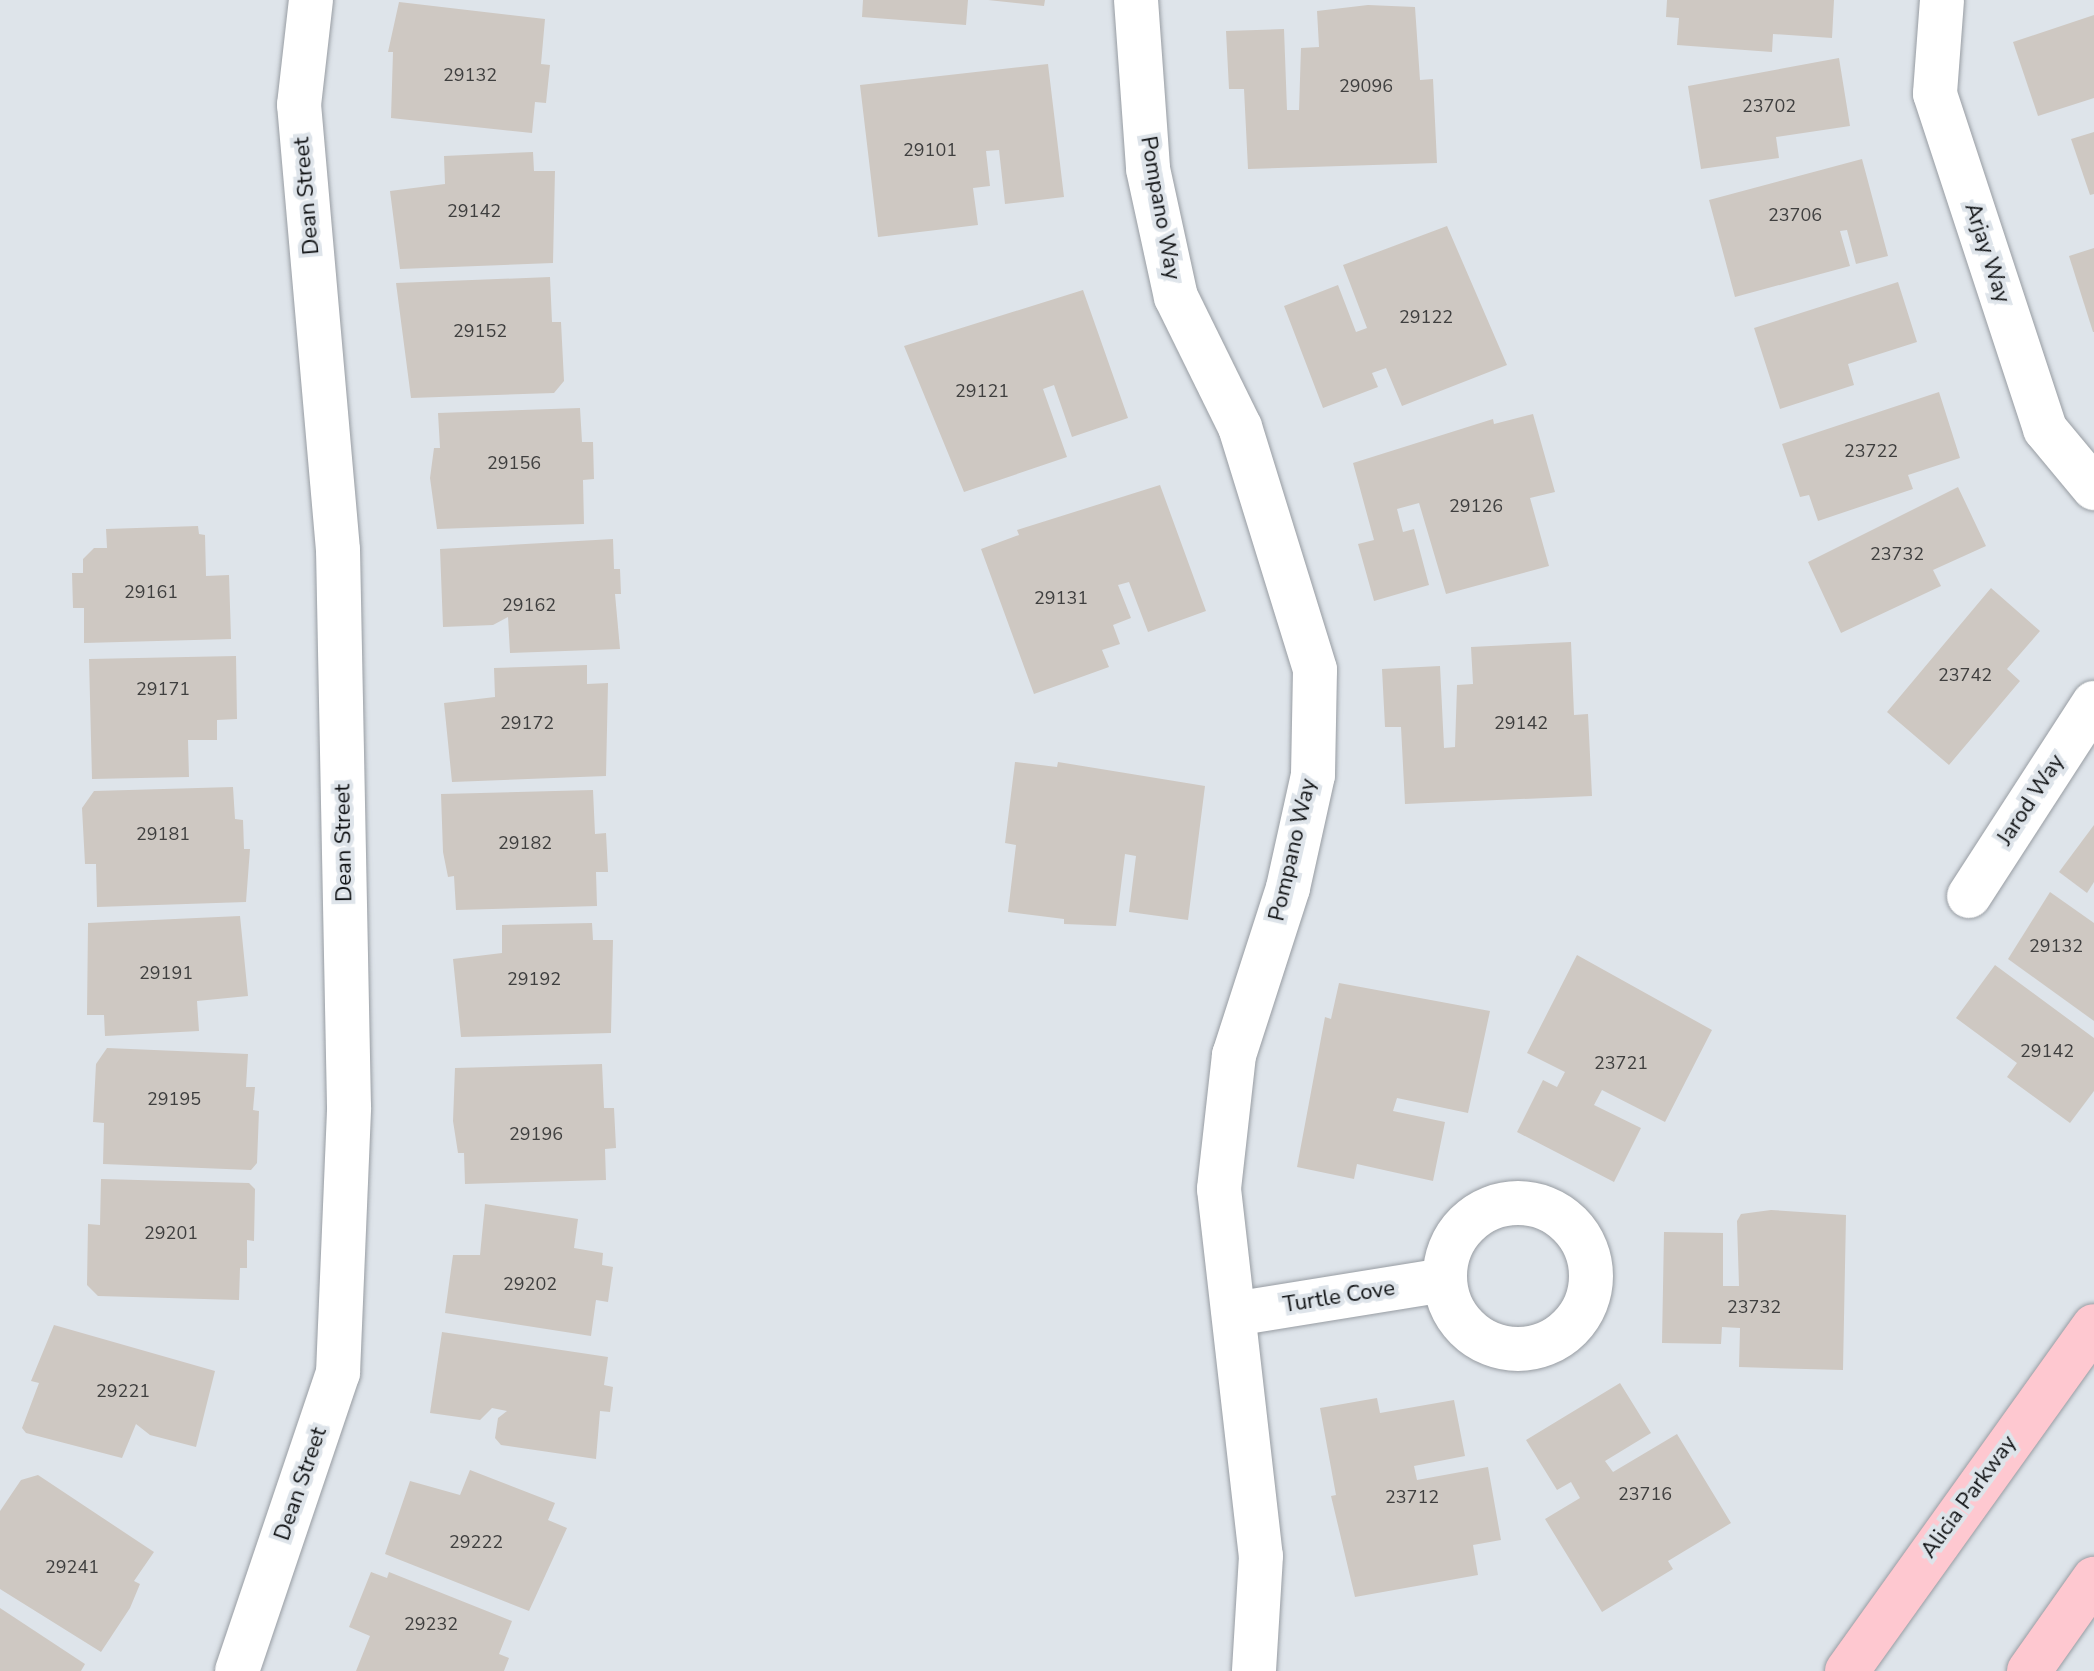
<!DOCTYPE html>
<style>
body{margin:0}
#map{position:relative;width:2094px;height:1671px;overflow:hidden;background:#dee4ea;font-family:"Nunito Sans",sans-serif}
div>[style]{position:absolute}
.building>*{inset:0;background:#cec8c2}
.roads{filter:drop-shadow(0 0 2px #989da3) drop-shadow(0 0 2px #989da3)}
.minor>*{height:44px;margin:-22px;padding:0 22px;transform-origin:22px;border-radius:22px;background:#fff}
.minor>.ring{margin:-22px;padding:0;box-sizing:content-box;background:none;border:44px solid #fff;border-radius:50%}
.major>*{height:44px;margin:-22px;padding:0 22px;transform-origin:22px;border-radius:22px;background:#fec8d0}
span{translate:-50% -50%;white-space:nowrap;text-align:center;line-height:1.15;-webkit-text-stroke:8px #dee4ea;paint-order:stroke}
.number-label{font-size:18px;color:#3f3f3f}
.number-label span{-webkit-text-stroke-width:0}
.street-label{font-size:22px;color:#0f1113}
</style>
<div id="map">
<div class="building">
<i style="clip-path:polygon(863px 0,968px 0,966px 25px,862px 17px)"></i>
<i style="clip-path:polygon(988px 0,1045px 0,1044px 6px)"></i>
<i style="clip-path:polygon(1667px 0,1834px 0,1832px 38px,1773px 34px,1772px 52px,1677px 45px,1679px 18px,1666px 17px)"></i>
<i style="clip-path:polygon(399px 2px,545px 19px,541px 64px,550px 65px,546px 103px,535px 102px,532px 133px,391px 118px,393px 52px,388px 52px)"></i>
<i style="clip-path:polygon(1368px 5px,1415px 7px,1420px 80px,1433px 79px,1437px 163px,1248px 169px,1244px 89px,1229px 89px,1226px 31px,1284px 29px,1287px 110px,1299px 110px,1301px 48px,1319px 47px,1317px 11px)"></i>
<i style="clip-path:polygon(2094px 15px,2094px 98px,2038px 116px,2013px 42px)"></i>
<i style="clip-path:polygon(1839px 58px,1850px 126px,1776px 137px,1779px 158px,1701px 169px,1688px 86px)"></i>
<i style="clip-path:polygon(1048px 64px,1064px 197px,1005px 204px,999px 150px,986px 151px,990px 186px,973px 188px,978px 225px,878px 237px,860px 85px)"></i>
<i style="clip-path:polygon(2094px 132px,2094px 194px,2090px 195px,2071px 139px)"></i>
<i style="clip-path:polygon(533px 152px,534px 171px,555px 171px,553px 263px,400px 269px,390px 191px,445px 184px,444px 156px)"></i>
<i style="clip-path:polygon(1862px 159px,1888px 256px,1856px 264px,1847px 230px,1840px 231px,1850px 266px,1735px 297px,1709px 200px)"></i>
<i style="clip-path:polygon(1447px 226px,1507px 365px,1402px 406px,1386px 368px,1372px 373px,1378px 387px,1323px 408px,1284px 306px,1338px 285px,1356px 332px,1367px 328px,1343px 265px)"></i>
<i style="clip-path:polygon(2094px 248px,2094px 332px,2093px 332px,2069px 256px)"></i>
<i style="clip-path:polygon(550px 277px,552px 322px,561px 322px,564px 381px,554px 393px,411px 398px,396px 283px)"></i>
<i style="clip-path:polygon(1898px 282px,1917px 342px,1848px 364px,1854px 385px,1780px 409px,1754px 328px)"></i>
<i style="clip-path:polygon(1083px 290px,1128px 418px,1072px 437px,1054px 385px,1043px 389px,1067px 457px,964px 492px,904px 346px)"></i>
<i style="clip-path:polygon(1939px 392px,1960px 458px,1908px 475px,1913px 489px,1818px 521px,1809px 495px,1800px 497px,1782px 444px)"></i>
<i style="clip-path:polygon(580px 408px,582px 442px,593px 442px,594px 479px,583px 480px,584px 524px,437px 529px,430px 478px,434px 448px,440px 448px,438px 413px)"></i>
<i style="clip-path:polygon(1533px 414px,1555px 492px,1530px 498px,1549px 566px,1446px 594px,1419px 503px,1397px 509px,1403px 532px,1414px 529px,1429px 585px,1374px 601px,1358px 544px,1374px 540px,1353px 463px,1493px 419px,1494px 424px)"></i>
<i style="clip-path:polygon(1160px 485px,1206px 611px,1148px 632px,1129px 582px,1118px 585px,1131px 618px,1113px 625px,1120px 644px,1102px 650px,1109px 667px,1034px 694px,981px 549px,1019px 535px,1017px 530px)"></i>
<i style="clip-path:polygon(1958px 487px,1986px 546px,1933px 570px,1941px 586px,1841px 633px,1808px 562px)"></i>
<i style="clip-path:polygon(198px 526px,199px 534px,205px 535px,206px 576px,229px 575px,231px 639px,84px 643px,84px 608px,73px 608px,72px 573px,83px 573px,83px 559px,94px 548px,107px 548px,106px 529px)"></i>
<i style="clip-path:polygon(613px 539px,614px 569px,620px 569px,621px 594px,615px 594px,620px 649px,510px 653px,508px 617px,493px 625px,443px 627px,440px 549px)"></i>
<i style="clip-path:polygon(1991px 588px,2040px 631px,2007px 669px,2020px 681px,1949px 765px,1887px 712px)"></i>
<i style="clip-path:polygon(1571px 642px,1574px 715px,1588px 714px,1592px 796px,1405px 804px,1401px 727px,1385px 727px,1382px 669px,1440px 666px,1444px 748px,1455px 747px,1457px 685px,1473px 684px,1471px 647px)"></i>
<i style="clip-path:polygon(236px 656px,237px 719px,217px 720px,217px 740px,188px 740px,189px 777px,92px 779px,89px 659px)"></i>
<i style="clip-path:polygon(587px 665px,587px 684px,608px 683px,606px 776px,452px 782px,444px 703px,495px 697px,494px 668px)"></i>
<i style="clip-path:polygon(1015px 762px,1057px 767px,1058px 762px,1205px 786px,1188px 920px,1129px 912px,1136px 856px,1125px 854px,1116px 926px,1064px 924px,1064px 919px,1008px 912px,1016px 845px,1005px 843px)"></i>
<i style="clip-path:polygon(233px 787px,235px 819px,243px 820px,244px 849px,250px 849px,246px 902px,97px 907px,96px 864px,85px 864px,82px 808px,94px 791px)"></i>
<i style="clip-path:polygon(593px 790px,595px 834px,606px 833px,608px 872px,596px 872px,597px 906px,456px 910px,454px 876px,448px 877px,443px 852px,441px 794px)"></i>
<i style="clip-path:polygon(2094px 825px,2094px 882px,2087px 893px,2059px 872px)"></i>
<i style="clip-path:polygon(2050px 892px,2094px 923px,2094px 1021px,2008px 959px)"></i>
<i style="clip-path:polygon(240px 916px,248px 996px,197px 1001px,199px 1031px,105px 1036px,104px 1015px,87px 1015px,88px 923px)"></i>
<i style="clip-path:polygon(592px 923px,593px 940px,613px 940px,611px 1033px,461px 1037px,453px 959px,502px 953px,502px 925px)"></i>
<i style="clip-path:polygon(1577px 955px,1712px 1030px,1665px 1122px,1602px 1090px,1594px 1105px,1641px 1128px,1614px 1182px,1517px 1132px,1543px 1080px,1557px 1087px,1565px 1072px,1527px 1053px)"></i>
<i style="clip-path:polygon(1995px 965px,2094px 1038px,2094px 1091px,2070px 1123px,2007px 1077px,2017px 1063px,1956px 1018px)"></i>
<i style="clip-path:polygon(1339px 983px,1490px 1011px,1468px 1113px,1397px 1098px,1393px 1111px,1445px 1122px,1433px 1181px,1357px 1164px,1354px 1179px,1297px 1167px,1325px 1017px,1331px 1019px)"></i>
<i style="clip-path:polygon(107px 1048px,248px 1054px,246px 1087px,255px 1087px,253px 1110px,259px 1111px,257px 1163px,251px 1170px,103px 1164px,104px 1123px,93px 1122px,96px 1064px)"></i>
<i style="clip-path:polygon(602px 1064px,604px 1108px,614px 1108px,616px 1148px,605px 1149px,606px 1180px,465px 1184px,464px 1153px,458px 1153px,453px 1121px,455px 1068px)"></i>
<i style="clip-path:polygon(101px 1179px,249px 1183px,255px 1189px,254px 1241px,247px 1240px,247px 1268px,240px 1268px,239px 1300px,98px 1296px,87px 1285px,88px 1224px,100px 1225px)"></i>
<i style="clip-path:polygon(485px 1204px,578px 1219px,574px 1248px,603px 1253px,602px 1265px,613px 1267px,608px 1302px,596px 1300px,591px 1336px,445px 1313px,453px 1255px,480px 1255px)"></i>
<i style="clip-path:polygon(1771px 1210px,1846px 1215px,1843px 1370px,1739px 1367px,1740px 1328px,1722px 1327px,1721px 1344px,1662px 1343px,1664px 1232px,1723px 1233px,1723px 1286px,1739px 1286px,1737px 1221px,1741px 1214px)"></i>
<i style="clip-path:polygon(54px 1325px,215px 1371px,196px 1447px,150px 1435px,136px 1424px,122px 1458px,26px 1433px,22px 1428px,39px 1383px,31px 1381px)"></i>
<i style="clip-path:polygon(442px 1332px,608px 1357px,604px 1385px,613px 1387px,610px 1412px,600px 1411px,596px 1459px,501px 1445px,495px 1438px,498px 1418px,507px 1411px,492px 1408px,480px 1420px,430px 1413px)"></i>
<i style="clip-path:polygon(1620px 1383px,1651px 1433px,1605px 1461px,1613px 1472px,1677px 1434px,1731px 1523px,1668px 1561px,1673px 1569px,1602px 1612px,1545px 1519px,1580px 1498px,1571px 1482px,1557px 1490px,1526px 1440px)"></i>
<i style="clip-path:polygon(1377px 1398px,1380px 1413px,1454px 1400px,1465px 1456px,1414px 1466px,1417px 1480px,1488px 1467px,1501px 1540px,1473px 1545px,1478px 1575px,1355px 1597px,1331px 1496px,1336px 1495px,1320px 1408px)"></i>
<i style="clip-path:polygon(470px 1470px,555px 1503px,548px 1520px,567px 1528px,529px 1611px,385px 1554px,410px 1481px,460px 1495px)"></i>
<i style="clip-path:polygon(38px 1475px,154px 1552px,134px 1581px,140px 1584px,130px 1608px,101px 1652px,0 1589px,0 1511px,21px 1480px)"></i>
<i style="clip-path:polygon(371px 1572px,387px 1578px,389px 1572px,512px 1621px,499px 1654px,509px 1658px,504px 1671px,356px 1671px,370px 1636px,349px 1627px)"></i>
<i style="clip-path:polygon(0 1608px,85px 1664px,81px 1671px,0 1671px)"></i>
</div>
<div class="roads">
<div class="minor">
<i style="left:1136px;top:0;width:169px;rotate:85.9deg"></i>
<i style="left:1148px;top:169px;width:131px;rotate:77.7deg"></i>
<i style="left:1176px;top:297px;width:145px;rotate:63.8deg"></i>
<i style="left:1240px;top:427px;width:254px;rotate:72.8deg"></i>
<i style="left:1315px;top:670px;width:105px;rotate:91.1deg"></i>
<i style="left:1313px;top:775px;width:116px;rotate:102.5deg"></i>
<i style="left:1288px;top:888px;width:176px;rotate:107.9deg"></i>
<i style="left:1234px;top:1055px;width:135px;rotate:96.4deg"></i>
<i style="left:1219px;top:1189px;width:369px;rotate:83.5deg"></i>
<i style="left:1261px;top:1556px;width:115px;rotate:93.5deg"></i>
<i style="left:1942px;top:0;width:94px;rotate:94.3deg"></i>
<i style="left:1935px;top:94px;width:353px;rotate:71.8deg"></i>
<i style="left:2045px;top:429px;width:77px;rotate:50.3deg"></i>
<i style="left:1969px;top:896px;width:230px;rotate:-57.1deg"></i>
<i class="ring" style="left:1445px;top:1203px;width:102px;height:102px"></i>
<i style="left:1234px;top:1314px;width:213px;rotate:-9.2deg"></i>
<i style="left:237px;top:1671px;width:315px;rotate:-71.3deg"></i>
<i style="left:338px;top:1373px;width:266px;rotate:-87.6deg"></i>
<i style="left:349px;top:1107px;width:557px;rotate:-91.13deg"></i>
<i style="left:338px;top:550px;width:447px;rotate:-95deg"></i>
<i style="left:299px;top:105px;width:106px;rotate:-83.5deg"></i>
</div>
<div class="major">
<i style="left:1847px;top:1671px;width:424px;rotate:-54.4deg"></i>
<i style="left:2029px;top:1671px;width:113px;rotate:-54.8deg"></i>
</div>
</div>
<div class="number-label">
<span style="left:470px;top:75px">29132</span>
<span style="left:1366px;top:86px">29096</span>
<span style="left:1769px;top:106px">23702</span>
<span style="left:930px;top:150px">29101</span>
<span style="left:474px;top:211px">29142</span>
<span style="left:1795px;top:215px">23706</span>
<span style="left:1426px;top:317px">29122</span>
<span style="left:480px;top:331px">29152</span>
<span style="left:982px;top:391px">29121</span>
<span style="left:1871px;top:451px">23722</span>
<span style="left:514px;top:463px">29156</span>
<span style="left:1476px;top:506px">29126</span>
<span style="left:1897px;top:554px">23732</span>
<span style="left:151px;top:592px">29161</span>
<span style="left:1061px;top:598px">29131</span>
<span style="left:529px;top:605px">29162</span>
<span style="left:1965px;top:675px">23742</span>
<span style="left:163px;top:689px">29171</span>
<span style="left:527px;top:723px">29172</span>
<span style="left:1521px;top:723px">29142</span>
<span style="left:163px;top:834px">29181</span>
<span style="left:525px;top:843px">29182</span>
<span style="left:2056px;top:946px">29132</span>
<span style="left:166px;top:973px">29191</span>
<span style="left:534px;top:979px">29192</span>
<span style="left:2047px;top:1051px">29142</span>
<span style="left:1621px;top:1063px">23721</span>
<span style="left:174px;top:1099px">29195</span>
<span style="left:536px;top:1134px">29196</span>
<span style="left:171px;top:1233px">29201</span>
<span style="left:530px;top:1284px">29202</span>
<span style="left:1754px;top:1307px">23732</span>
<span style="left:123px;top:1391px">29221</span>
<span style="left:1645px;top:1494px">23716</span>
<span style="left:1412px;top:1497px">23712</span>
<span style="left:476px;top:1542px">29222</span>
<span style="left:72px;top:1567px">29241</span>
<span style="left:431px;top:1624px">29232</span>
</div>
<div class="street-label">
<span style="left:307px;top:196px;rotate:-95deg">Dean Street</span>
<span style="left:1160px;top:208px;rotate:80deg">Pompano Way</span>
<span style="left:1987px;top:253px;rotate:72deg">Arjay Way</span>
<span style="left:2031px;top:800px;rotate:-57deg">Jarod Way</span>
<span style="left:344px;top:843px;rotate:-91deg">Dean Street</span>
<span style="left:1293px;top:850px;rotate:-77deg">Pompano Way</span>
<span style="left:1339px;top:1297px;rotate:-9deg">Turtle Cove</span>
<span style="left:301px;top:1484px;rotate:-71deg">Dean Street</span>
<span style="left:1969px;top:1497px;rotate:-54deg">Alicia Parkway</span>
</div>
</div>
